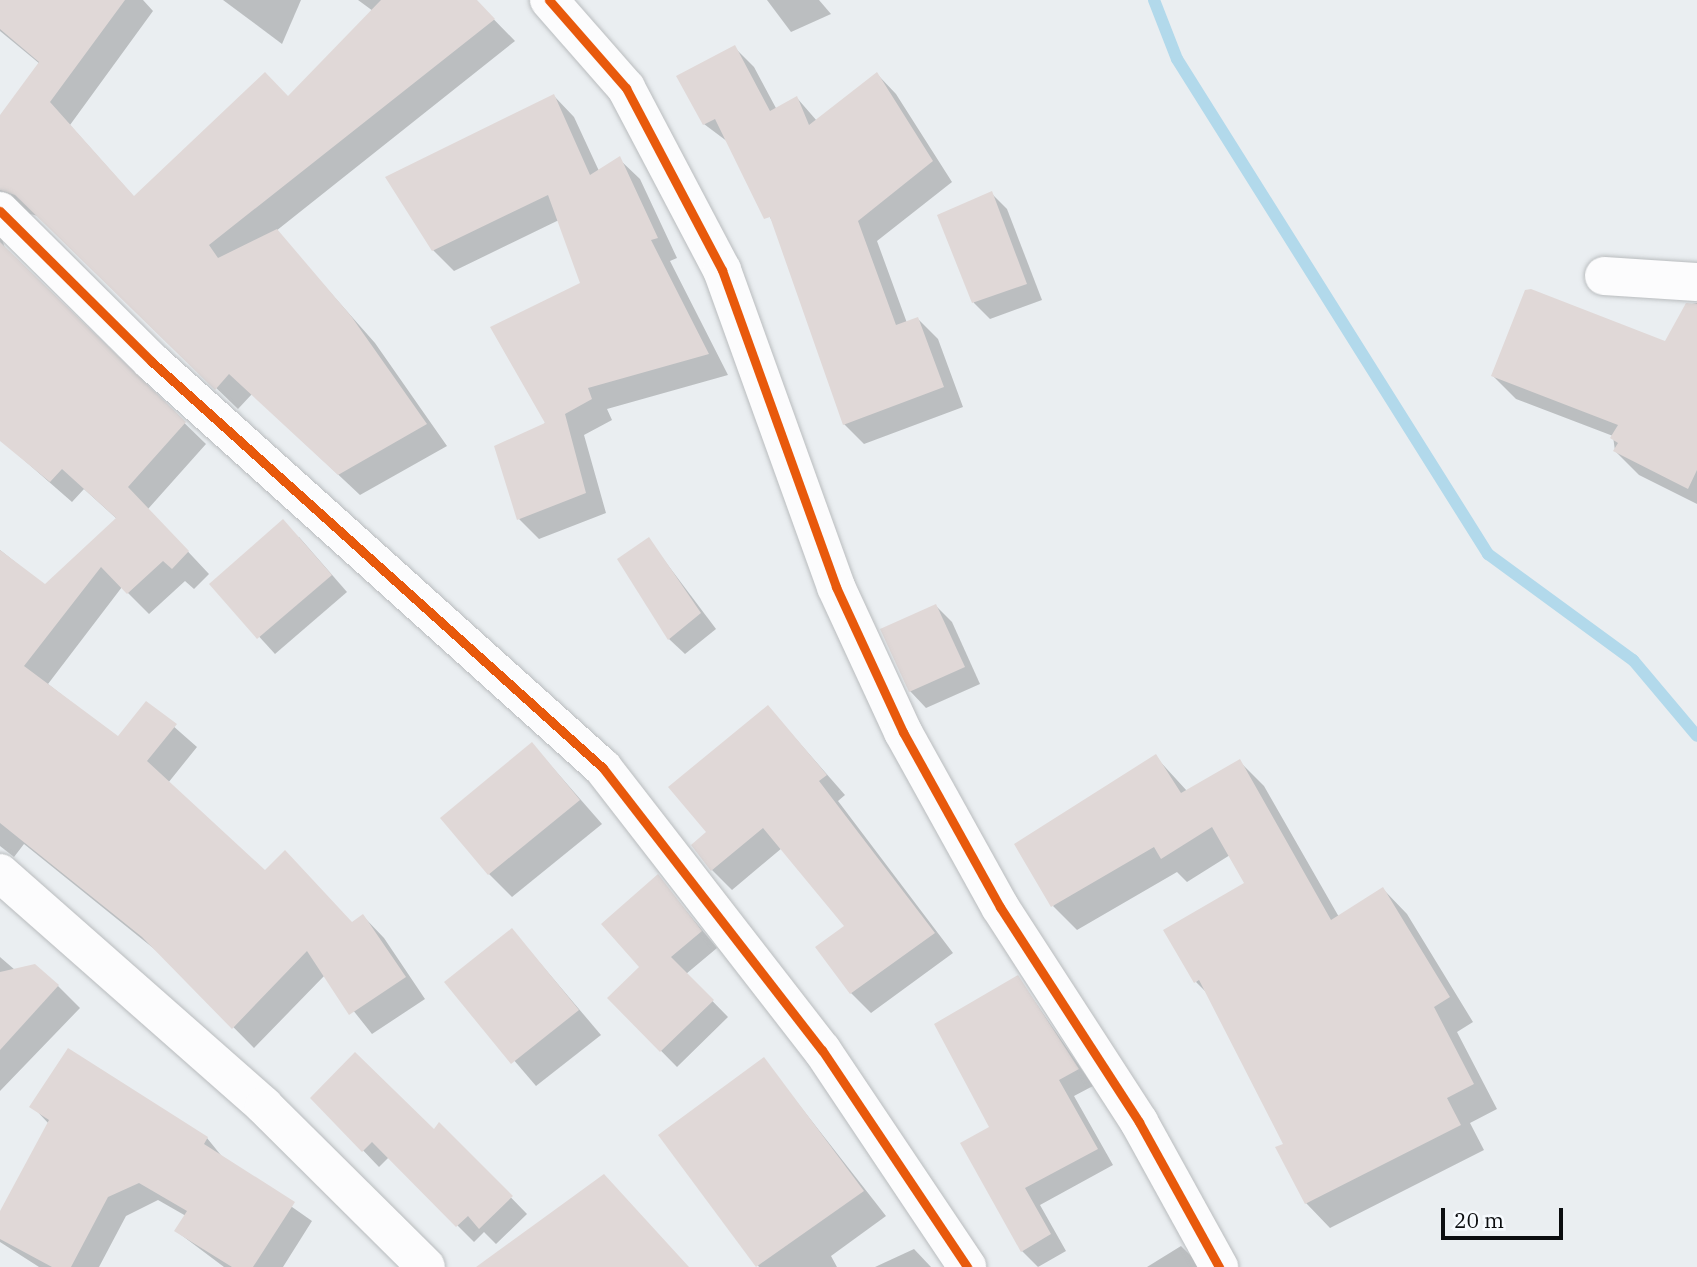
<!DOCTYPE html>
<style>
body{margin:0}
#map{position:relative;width:1697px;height:1267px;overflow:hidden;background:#eaeef1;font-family:"IBM Plex Serif",serif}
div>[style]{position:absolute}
.shadow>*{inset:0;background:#0003}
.stream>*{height:12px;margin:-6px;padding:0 6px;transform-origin:6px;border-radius:6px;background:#b2d9eb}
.building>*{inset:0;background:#e0d8d7}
.roads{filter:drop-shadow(0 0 2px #b9bcbe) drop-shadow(0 0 2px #b9bcbe)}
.minor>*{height:38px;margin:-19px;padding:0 19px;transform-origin:19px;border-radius:19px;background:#fcfcfd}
.cycleway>*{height:9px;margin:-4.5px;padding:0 4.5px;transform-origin:4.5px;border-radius:4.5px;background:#e8590c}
span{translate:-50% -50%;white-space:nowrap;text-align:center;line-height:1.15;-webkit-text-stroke:6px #f7fbff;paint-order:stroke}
.scale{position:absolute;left:1441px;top:1208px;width:122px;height:32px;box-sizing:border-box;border:4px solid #0b0d0f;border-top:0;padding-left:9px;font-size:21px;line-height:24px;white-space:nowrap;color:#0b0d0f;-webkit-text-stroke:5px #f7fbff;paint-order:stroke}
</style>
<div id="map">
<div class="shadow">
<i style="clip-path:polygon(0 0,143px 0,153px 11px,70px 125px,135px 198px,289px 98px,373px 11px,358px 0,475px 0,515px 41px,276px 231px,375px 343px,447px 446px,360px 495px,252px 394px,238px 409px,38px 216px,15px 210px,0 227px,0 118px,40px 64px,0 31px)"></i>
<i style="clip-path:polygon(223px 0,301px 0,282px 44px)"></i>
<i style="clip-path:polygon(767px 0,819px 0,831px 14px,791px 32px)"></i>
<i style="clip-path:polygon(734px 47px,754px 67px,777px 110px,797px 98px,817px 121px,877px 74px,896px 94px,952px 182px,877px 241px,907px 323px,918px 319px,938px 339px,963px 407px,864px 444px,844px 424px,776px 228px,728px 142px,704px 124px)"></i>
<i style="clip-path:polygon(554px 96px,574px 117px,599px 171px,619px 159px,640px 179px,677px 258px,670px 261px,728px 375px,607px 409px,612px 420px,584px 435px,606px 513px,539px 539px,519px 519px,582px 284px,559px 220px,454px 271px,433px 250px)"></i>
<i style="clip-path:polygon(991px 193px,1007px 209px,1042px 300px,990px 319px,974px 303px,939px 216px)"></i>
<i style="clip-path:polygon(0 231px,5px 249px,206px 444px,148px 509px,209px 574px,194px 589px,185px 581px,149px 614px,122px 587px,48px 684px,118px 739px,147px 703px,197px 747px,168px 783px,265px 872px,352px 923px,363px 916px,384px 938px,425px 999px,372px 1034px,325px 975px,254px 1048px,163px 956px,24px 844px,14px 857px,0 846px,0 550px,45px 586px,117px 519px,84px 489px,72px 502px,1px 440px)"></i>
<i style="clip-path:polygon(1697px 303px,1697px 504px,1639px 475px,1615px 451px,1613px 436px,1516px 399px,1493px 376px,1666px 343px,1687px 305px)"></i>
<i style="clip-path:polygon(299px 537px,347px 592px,275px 654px,211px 584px)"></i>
<i style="clip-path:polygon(649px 540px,716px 629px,685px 654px,669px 639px)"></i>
<i style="clip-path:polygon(936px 606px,952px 622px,980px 684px,926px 708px,910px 691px,882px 630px)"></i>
<i style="clip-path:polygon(768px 707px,845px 795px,838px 801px,953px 953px,871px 1013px,851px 993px,846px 926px,782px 848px,732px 890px,712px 870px,708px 832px)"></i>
<i style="clip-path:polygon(532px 744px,602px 824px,512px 897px,489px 874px)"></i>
<i style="clip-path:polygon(1155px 756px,1187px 791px,1239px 761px,1264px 786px,1339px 917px,1383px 889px,1407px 914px,1473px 1022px,1457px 1032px,1497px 1109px,1470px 1123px,1484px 1150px,1330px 1228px,1306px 1203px,1285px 1144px,1208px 994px,1196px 982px,1247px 884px,1230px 855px,1187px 882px,1177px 872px,1077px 930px,1053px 906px)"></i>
<i style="clip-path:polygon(658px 877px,717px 948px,686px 974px,728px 1017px,677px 1067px,609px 998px,642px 967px)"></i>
<i style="clip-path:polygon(512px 930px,601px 1035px,536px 1086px,447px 982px)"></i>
<i style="clip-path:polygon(0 957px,15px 970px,58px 986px,80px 1008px,0 1091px)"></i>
<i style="clip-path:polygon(1018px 977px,1093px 1086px,1074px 1096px,1113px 1165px,1040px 1205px,1066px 1251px,1038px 1267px,1022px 1251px,991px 1128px)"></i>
<i style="clip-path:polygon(764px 1060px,886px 1216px,831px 1256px,837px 1267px,759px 1267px,661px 1135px)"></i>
<i style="clip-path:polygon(313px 1098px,435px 1132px,439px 1124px,527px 1214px,496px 1244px,484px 1232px,474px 1242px,389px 1157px,379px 1167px)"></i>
<i style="clip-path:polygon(32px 1106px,207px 1138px,224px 1159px,312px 1221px,283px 1267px,224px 1267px,176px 1231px,186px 1216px,158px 1200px,126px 1216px,99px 1267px,39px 1267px,0 1242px,0 1214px,49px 1124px)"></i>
<i style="clip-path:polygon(1181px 1246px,1202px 1267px,1147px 1267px)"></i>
<i style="clip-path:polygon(914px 1249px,931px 1267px,875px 1267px)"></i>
</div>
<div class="stream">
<i style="left:1154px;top:0;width:63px;rotate:68.7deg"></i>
<i style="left:1177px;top:59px;width:585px;rotate:57.86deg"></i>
<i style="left:1488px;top:554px;width:180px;rotate:36.2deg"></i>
<i style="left:1633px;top:660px;width:99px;rotate:49.9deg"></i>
</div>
<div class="building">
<i style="clip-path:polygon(0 0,125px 0,50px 102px,134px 196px,265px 72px,288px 96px,381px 0,477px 0,495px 19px,209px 245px,218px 258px,277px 229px,351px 316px,427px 424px,338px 475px,229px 374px,215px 390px,15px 195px,0 190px,0 115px,39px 62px,0 29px)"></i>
<i style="clip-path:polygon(735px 45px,770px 111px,797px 96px,809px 125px,877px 72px,933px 161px,858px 221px,896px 325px,918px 317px,944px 387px,843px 425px,770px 217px,764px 219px,715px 119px,703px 125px,676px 76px)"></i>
<i style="clip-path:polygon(554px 94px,590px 175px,620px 156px,658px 238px,651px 240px,709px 354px,588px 388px,592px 399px,565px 414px,586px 493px,517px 520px,494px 446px,545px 423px,490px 327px,580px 283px,548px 195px,432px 251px,385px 177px)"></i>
<i style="clip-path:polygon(992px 191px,1027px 284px,972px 303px,937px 215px)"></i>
<i style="clip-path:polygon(0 242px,186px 422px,128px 487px,189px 551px,172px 569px,163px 561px,127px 594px,101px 567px,24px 666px,118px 736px,146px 701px,177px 724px,147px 761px,265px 870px,285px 850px,352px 922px,363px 914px,406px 977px,349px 1015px,307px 951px,232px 1029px,142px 937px,0 823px,0 550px,45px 584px,116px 518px,62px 469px,50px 482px,0 441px)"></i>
<i style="clip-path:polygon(1531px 289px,1665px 341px,1686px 303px,1697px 304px,1697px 470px,1688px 489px,1613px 451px,1618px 443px,1610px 438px,1618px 425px,1491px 376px,1525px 290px)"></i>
<i style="clip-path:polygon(283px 519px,332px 575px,257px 639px,209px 584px)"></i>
<i style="clip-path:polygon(649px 537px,701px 613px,668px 640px,617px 559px)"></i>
<i style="clip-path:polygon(936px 604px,965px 667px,909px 692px,880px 629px)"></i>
<i style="clip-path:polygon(768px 705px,827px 775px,819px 781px,935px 933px,850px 994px,815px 947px,844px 926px,763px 828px,711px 871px,691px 845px,706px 832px,668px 787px)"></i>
<i style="clip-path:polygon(532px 742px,580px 800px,488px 875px,440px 818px)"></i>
<i style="clip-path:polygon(1156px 754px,1181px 793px,1240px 759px,1331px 920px,1383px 887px,1450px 997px,1434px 1007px,1474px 1084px,1447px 1098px,1461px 1125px,1305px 1204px,1275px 1147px,1283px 1144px,1199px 980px,1194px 983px,1163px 930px,1244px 883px,1212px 827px,1161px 859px,1154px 847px,1051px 907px,1014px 844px)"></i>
<i style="clip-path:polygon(658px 874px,702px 931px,671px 957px,714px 1000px,660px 1052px,607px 998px,639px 967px,601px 924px)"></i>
<i style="clip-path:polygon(512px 928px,579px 1010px,511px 1064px,444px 982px)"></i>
<i style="clip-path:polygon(35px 964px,59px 985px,0 1050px,0 972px)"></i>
<i style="clip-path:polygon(1018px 975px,1079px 1069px,1059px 1080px,1098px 1149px,1025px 1188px,1051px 1234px,1021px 1252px,960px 1143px,989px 1127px,934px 1024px)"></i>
<i style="clip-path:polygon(68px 1048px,208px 1137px,204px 1144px,295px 1202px,253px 1267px,232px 1267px,174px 1231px,187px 1211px,139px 1183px,108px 1197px,71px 1267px,52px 1267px,0 1239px,0 1211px,49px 1120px,29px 1107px)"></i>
<i style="clip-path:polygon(355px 1052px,434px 1129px,439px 1122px,513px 1196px,479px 1229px,468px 1216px,456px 1227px,372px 1142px,362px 1152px,310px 1098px)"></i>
<i style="clip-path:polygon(764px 1057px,864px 1191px,756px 1267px,658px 1135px)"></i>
<i style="clip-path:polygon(604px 1174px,689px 1267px,476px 1267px,538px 1222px)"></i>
</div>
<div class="roads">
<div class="minor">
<i style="left:549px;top:0;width:117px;rotate:48.8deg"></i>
<i style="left:626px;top:88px;width:206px;rotate:62.2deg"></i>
<i style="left:722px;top:270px;width:337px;rotate:70.2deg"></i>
<i style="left:836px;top:587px;width:160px;rotate:65.2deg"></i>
<i style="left:903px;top:732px;width:200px;rotate:61deg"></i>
<i style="left:1000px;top:907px;width:256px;rotate:57.1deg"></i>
<i style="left:1139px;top:1122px;width:166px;rotate:61.1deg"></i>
<i style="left:0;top:211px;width:213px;rotate:44.8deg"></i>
<i style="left:151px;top:361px;width:608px;rotate:42deg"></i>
<i style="left:603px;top:768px;width:357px;rotate:52.2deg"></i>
<i style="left:822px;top:1050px;width:261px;rotate:56.2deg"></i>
<i style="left:1604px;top:276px;width:93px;rotate:3.7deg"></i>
<i style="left:0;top:873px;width:352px;rotate:41.4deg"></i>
<i style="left:264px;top:1106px;width:228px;rotate:44.8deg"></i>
</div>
</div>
<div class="cycleway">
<i style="left:549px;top:0;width:117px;rotate:48.8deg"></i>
<i style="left:626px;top:88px;width:206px;rotate:62.2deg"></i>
<i style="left:722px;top:270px;width:337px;rotate:70.2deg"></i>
<i style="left:836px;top:587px;width:160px;rotate:65.2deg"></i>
<i style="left:903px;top:732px;width:200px;rotate:61deg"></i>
<i style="left:1000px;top:907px;width:256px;rotate:57.1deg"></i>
<i style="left:1139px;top:1122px;width:166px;rotate:61.1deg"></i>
<i style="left:0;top:211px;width:213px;rotate:44.8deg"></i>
<i style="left:151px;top:361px;width:608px;rotate:42deg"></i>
<i style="left:603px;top:768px;width:357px;rotate:52.2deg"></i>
<i style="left:822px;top:1050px;width:261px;rotate:56.2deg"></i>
</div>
<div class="scale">20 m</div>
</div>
